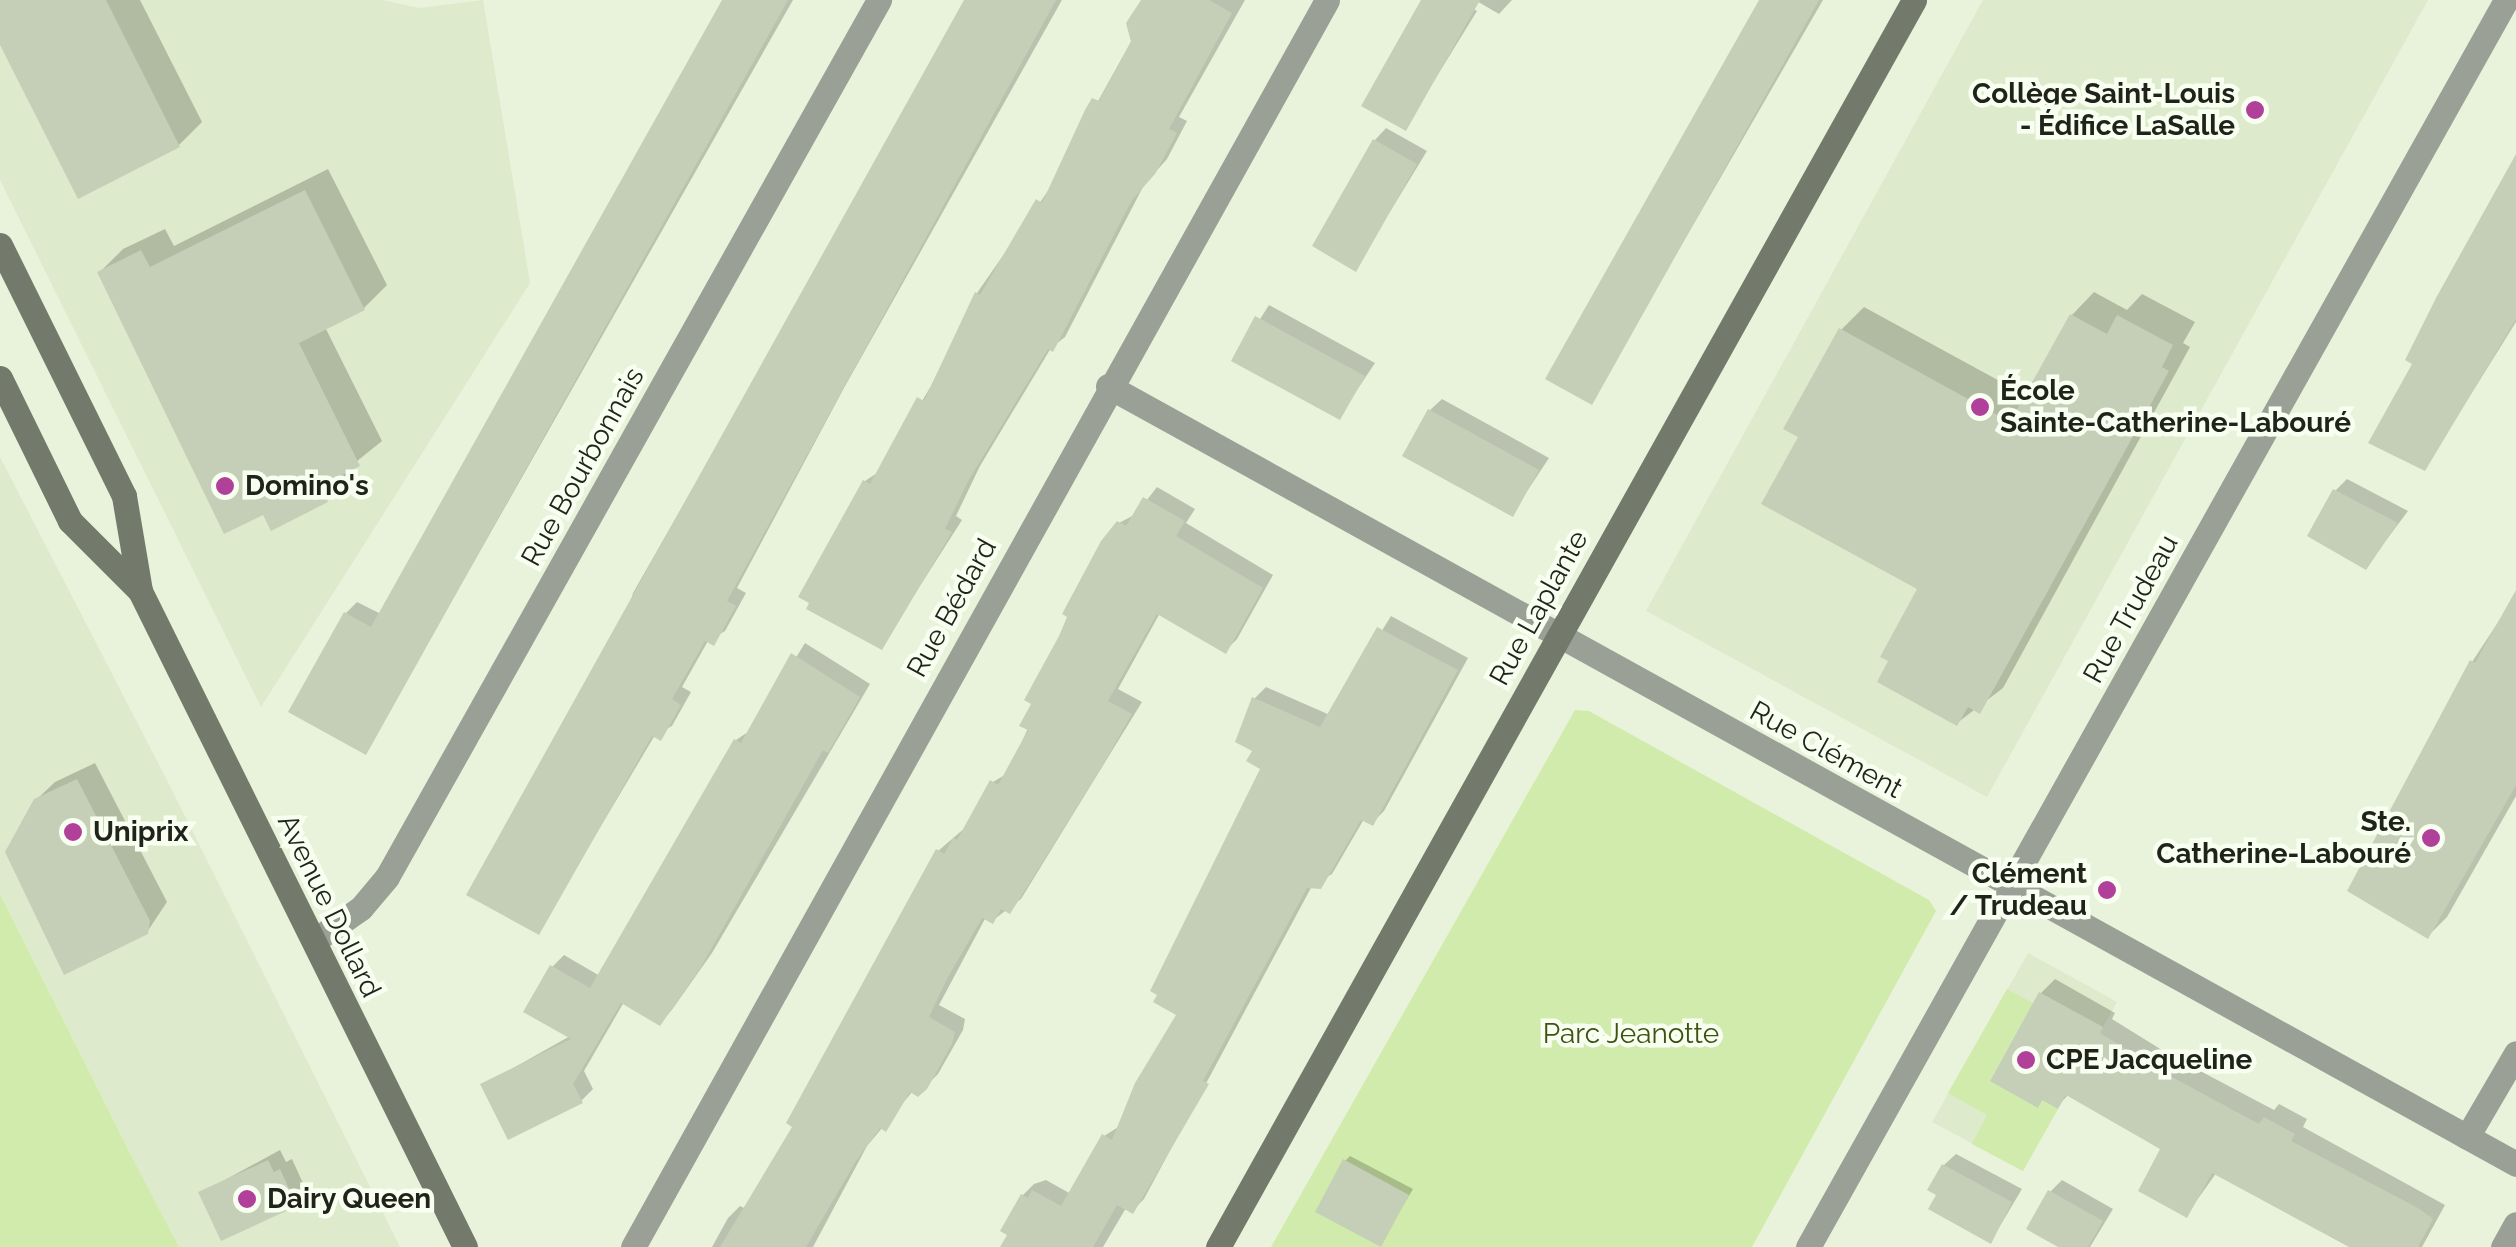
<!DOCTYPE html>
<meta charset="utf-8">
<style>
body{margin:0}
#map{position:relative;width:2516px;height:1247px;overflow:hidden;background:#e9f3db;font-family:Raleway,sans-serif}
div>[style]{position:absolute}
.built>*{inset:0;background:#ddeacb}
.green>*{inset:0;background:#d1ebac}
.shadow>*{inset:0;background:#0003}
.building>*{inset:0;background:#c5cfb8}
.street>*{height:25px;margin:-12.5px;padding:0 12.5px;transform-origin:12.5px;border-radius:12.5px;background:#9ba096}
.secondary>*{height:25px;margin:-12.5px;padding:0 12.5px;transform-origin:12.5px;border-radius:12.5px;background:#747a6b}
.dots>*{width:28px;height:28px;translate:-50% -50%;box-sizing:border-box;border:5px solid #f8fff0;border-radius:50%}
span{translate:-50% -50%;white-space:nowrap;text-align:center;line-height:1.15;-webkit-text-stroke:9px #f8fff0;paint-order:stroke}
.poi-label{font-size:28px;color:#1f231a;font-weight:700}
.right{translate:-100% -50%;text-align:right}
.left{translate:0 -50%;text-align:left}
.street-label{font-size:28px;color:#1f231a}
.park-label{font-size:28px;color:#3e5215}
</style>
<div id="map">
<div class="built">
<i style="clip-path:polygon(0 0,382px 0,419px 8px,483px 0,530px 283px,261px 707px,0 180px)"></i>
<i style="clip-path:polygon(1983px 0,2428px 0,1987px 797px,1646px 611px)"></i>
<i style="clip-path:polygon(0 457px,171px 788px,400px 1247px,179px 1247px,133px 1159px,0 894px)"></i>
<i style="clip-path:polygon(2028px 953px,2117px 1002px,2023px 1171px,1932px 1122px)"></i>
</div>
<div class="green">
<i style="clip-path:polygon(1575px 710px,1589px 711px,1929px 900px,1936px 911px,1752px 1247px,1271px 1247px)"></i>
<i style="clip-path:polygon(0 894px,133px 1159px,179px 1247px,0 1247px)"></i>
<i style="clip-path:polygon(2007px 989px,2033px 1003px,1990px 1080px,2037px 1107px,2042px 1100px,2058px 1109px,2023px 1171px,1972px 1144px,1987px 1115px,1948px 1093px)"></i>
</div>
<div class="shadow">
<i style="clip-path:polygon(0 0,140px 0,202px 122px,179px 145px,0 40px)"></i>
<i style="clip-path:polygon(725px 0,793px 0,366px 752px,346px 613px,357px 602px,381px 614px)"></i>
<i style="clip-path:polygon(971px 0,1062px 0,844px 388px,737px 588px,746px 593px,725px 631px,708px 641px,682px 687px,691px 692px,672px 726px,655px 735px,538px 932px,633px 593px)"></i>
<i style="clip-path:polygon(1154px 0,1245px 0,1179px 117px,1187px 121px,1167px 159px,1144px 185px,1065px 337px,1051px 348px,980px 466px,956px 516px,962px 520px,881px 647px,865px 481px,880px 471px,931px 386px,977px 293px,1050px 188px)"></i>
<i style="clip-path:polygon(1424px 0,1456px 0,1477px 11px,1405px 128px)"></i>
<i style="clip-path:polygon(1475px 0,1512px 0,1499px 14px)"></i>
<i style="clip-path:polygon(1762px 0,1823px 0,1591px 402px)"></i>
<i style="clip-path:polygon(1386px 128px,1427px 151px,1355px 269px,1375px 140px)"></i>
<i style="clip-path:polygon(2516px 158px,2516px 322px,2425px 468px,2415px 363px)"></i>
<i style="clip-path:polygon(328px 169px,387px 285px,364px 308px,325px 327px,382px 441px,346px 470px,350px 477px,327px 500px,100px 272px,123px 249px,165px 229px,174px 246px)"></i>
<i style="clip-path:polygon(2094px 292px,2127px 310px,2142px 294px,2195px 322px,2183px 343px,2190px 347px,2003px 688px,1957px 723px,1921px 588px,1801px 436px,1841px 330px,1864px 307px,2027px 396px,2072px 315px)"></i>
<i style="clip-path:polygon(1269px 305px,1375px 363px,1339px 417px,1234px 360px)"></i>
<i style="clip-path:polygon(1442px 399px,1549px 458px,1512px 514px,1430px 410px)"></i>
<i style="clip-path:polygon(2347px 479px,2408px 511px,2366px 567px,2335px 491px)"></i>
<i style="clip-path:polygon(1157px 487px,1195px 509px,1186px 523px,1273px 575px,1237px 639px,1225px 651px,1160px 613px,1118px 689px,1142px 702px,1021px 899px,992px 921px,986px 917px,939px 1005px,965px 1019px,963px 1030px,938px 1074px,918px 1094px,913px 1091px,867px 1146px,813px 1247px,712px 1247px,728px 1218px,740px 1206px,746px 1209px,795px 1126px,938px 851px,966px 827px,993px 782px,1008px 773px,1119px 523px,1136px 514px)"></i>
<i style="clip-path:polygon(2516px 595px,2516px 796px,2447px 917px,2428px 936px,2472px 662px)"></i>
<i style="clip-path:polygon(1391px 616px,1468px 658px,1384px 811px,1372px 823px,1364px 819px,1332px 874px,1312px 886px,1144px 1199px,1132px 1211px,1126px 1208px,1103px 1247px,1004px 1247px,1023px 1195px,1034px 1184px,1046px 1180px,1071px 1194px,1104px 1136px,1120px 1126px,1180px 1014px,1263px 768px,1255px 750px,1254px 699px,1266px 687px,1330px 715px)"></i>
<i style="clip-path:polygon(805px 643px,870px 684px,712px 953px,671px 1011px,659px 1023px,624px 1002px,584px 1071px,593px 1089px,581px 1101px,483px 1085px,570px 1036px,552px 967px,564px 955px,600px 976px,736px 740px,751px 730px)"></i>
<i style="clip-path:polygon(95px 763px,167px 902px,147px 932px,36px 800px,55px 782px)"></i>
<i style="clip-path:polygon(2055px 979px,2115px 1013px,2112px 1019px,2170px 1055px,2274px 1110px,2279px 1104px,2307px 1119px,2303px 1127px,2445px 1205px,2422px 1247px,2354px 1247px,2217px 1172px,2187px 1214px,2164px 1148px,2069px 1094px,2058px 1106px,2044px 1098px,2038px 1105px,2041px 993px)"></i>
<i style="clip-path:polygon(280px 1150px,286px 1162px,292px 1159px,307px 1192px,296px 1204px,201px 1193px)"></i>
<i style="clip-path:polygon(1956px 1154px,2022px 1189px,1991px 1241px,1939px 1194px,1944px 1165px)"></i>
<i style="clip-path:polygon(1350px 1156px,1413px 1189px,1380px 1244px,1345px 1161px)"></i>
<i style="clip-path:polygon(2062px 1180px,2113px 1209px,2090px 1247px,2063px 1247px,2050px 1192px)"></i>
</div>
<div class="building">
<i style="clip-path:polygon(0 0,106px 0,180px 147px,78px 199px,0 45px)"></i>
<i style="clip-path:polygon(722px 0,788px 0,366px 755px,288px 712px,344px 612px,371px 627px)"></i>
<i style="clip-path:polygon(964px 0,1056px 0,727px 601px,736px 606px,714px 646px,705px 641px,672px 699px,681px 705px,661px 741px,652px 736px,539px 935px,466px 895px)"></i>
<i style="clip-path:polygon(1141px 0,1209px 0,1232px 13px,1169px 129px,1177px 133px,1155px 174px,1132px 200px,1053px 352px,1048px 349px,968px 481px,945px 529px,952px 532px,882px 650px,806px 609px,809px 603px,798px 597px,863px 480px,870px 484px,917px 397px,924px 401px,975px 292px,980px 295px,1036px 199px,1042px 203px,1085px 110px,1092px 98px,1099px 101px,1131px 42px,1126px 23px)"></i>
<i style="clip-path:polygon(1421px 0,1480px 0,1406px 131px,1361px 106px)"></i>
<i style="clip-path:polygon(1759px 0,1819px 0,1592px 405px,1545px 379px)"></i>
<i style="clip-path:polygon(1373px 139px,1417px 164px,1356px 272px,1312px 246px)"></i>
<i style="clip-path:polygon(2516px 154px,2516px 319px,2425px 471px,2368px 443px,2412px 364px,2405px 360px,2436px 298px)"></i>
<i style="clip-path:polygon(305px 190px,365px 310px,299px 343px,360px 466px,320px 486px,328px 502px,271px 531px,263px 515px,224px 534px,97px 272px,141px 250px,150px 267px)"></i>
<i style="clip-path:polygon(2070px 314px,2107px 334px,2117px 315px,2173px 345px,2162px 367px,2169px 371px,1980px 714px,1968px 707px,1957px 726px,1877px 682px,1888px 661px,1880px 657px,1917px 589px,1761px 504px,1798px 437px,1783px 429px,1839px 328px,2010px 422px)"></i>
<i style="clip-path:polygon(1255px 316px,1365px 376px,1340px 420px,1231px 361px)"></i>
<i style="clip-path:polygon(1428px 409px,1539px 470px,1513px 517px,1402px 456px)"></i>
<i style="clip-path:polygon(2333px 489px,2398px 523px,2366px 570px,2307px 536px)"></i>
<i style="clip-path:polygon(1143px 497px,1185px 521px,1176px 536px,1263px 588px,1226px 654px,1157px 614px,1108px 701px,1132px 714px,1100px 770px,1010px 914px,1001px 909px,993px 924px,982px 918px,947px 979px,929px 1017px,955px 1032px,952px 1044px,927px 1089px,918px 1097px,910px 1092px,886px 1132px,880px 1128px,856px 1161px,806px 1247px,720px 1247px,792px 1127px,786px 1123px,936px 849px,944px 854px,953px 838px,957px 840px,990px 780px,998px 785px,1028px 730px,1019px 726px,1031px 704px,1024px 700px,1059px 636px,1067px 617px,1062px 614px,1101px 541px,1117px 521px,1126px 526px)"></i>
<i style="clip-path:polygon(2516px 590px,2516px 785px,2428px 939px,2347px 891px,2470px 660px,2475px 663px)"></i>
<i style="clip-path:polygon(1377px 627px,1458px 670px,1373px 826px,1361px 820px,1321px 889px,1307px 888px,1203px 1081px,1209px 1084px,1133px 1214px,1117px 1205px,1093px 1247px,1000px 1247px,1007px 1235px,1000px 1231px,1021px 1194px,1028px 1198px,1032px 1190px,1061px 1206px,1102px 1134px,1112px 1140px,1135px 1083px,1176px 1015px,1153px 1002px,1157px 995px,1150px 991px,1260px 769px,1246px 761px,1252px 751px,1235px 742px,1252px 697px,1320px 727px)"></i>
<i style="clip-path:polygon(791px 653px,860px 697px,828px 753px,823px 750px,701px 967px,660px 1026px,621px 1003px,573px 1084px,583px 1103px,508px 1140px,480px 1084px,571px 1039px,523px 1012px,550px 965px,590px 988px,734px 739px,741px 743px)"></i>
<i style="clip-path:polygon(77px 779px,150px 921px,148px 934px,64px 975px,5px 852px,34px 799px)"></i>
<i style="clip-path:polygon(2039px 992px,2103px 1027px,2100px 1033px,2155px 1068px,2259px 1124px,2264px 1117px,2295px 1134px,2291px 1141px,2418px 1208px,2433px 1219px,2418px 1247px,2349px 1247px,2212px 1173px,2187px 1218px,2138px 1191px,2160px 1149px,2066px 1095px,2058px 1109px,2042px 1100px,2038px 1108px,1990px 1081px)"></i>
<i style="clip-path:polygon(1343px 1159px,1409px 1195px,1381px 1247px,1315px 1212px)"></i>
<i style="clip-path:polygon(268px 1160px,274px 1172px,280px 1169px,297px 1206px,221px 1241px,198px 1192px)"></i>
<i style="clip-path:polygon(1942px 1164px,2012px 1202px,1991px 1244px,1928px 1209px,1936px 1195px,1927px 1190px)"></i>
<i style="clip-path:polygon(2048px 1190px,2103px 1221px,2088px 1247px,2058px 1247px,2026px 1229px)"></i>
</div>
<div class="street">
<i style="left:1108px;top:386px;width:1609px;rotate:28.92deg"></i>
<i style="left:314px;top:941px;width:57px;rotate:-35.1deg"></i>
<i style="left:361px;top:908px;width:40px;rotate:-50deg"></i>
<i style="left:387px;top:877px;width:1006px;rotate:-60.71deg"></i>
<i style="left:2467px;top:1137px;width:97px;rotate:-59.7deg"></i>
<i style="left:633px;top:1247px;width:1427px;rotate:-60.9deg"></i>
<i style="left:1808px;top:1247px;width:1429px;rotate:-60.76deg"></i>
<i style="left:2503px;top:1247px;width:26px;rotate:-61deg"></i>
</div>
<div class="secondary">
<i style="left:0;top:245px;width:280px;rotate:63.7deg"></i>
<i style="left:124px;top:496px;width:96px;rotate:80.4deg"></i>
<i style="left:140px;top:591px;width:732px;rotate:63.64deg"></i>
<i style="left:0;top:378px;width:159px;rotate:63.9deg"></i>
<i style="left:70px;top:521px;width:99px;rotate:45deg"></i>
<i style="left:1218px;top:1247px;width:1428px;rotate:-60.83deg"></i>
</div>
<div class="dots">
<i style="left:2255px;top:110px;background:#b1409b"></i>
<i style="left:1980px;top:407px;background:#b1409b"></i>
<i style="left:225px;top:486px;background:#b1409b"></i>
<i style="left:73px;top:832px;background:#b1409b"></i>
<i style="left:2431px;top:838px;background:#b1409b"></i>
<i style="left:2107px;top:890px;background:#b1409b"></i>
<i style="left:2026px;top:1060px;background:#b1409b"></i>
<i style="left:247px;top:1199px;background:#b1409b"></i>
</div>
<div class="poi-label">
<span class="right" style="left:2235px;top:110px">Collège Saint-Louis<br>- Édifice LaSalle</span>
<span class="left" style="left:2000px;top:407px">École<br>Sainte-Catherine-Labouré</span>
<span class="left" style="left:245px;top:486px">Domino's</span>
<span class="right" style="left:2411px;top:838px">Ste.<br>Catherine-Labouré</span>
<span class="left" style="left:93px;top:832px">Uniprix</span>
<span class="right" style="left:2087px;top:890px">Clément<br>/ Trudeau</span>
<span class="left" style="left:2046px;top:1060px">CPE Jacqueline</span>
<span class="left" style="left:267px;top:1199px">Dairy Queen</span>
</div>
<div class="street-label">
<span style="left:583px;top:467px;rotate:-61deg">Rue Bourbonnais</span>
<span style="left:952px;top:608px;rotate:-61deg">Rue Bédard</span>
<span style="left:1539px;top:608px;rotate:-61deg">Rue Laplante</span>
<span style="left:2131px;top:609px;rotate:-61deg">Rue Trudeau</span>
<span style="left:1826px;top:750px;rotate:29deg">Rue Clément</span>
<span style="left:329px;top:906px;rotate:64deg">Avenue Dollard</span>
</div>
<div class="park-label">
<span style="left:1631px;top:1034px">Parc Jeanotte</span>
</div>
</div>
